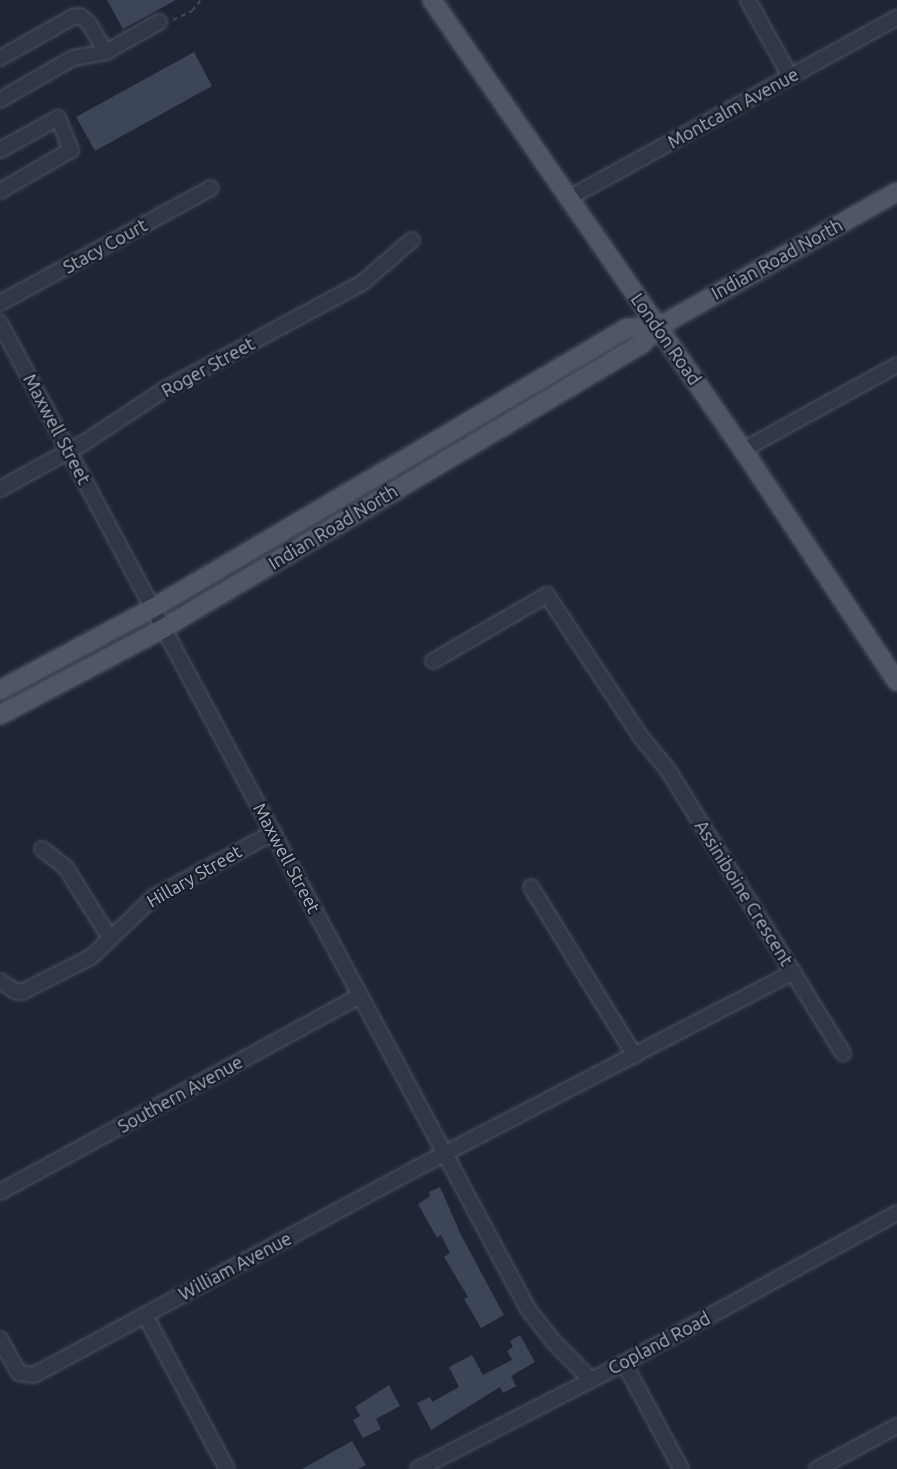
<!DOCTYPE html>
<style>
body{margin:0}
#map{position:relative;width:897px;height:1469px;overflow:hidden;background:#1f2535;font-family:Ubuntu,sans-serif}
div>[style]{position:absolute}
.building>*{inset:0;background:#3d4558}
.path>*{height:2px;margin-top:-1px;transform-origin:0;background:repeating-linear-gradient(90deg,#3e4e53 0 4.5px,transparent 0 9px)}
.roads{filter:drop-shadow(0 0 2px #4d5261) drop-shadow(0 0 2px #4d5261)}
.minor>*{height:14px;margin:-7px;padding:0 7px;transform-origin:7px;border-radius:7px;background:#323745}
.major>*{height:18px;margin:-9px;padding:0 9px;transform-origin:9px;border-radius:9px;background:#505666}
span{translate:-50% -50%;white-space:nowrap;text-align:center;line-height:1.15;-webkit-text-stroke:4.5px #181d2a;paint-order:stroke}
.street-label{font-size:18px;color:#acb2c3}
</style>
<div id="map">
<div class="building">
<i style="clip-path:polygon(107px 0,176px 0,123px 29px)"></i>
<i style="clip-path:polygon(194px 52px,212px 86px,95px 151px,76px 117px)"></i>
<i style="clip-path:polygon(440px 1187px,461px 1235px,504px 1315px,481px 1328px,464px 1299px,468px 1297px,444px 1257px,450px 1253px,441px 1235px,437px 1238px,418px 1204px,430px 1196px,429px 1192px)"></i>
<i style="clip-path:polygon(520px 1335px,535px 1362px,511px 1376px,516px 1386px,503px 1393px,500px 1387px,431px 1430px,417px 1403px,430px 1397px,432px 1402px,459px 1387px,449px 1367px,472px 1355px,483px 1375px,512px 1360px,507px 1351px,513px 1347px,510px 1341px)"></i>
<i style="clip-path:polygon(389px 1385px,400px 1406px,376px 1419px,381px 1429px,363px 1438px,353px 1420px,360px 1416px,355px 1407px)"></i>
<i style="clip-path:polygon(352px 1441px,366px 1465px,358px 1469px,302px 1469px)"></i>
</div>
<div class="path">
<i style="left:173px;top:20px;width:21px;rotate:-25deg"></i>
<i style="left:192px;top:11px;width:14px;rotate:-51deg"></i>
</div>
<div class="roads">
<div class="minor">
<i style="left:748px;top:0;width:87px;rotate:61.1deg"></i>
<i style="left:0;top:58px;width:84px;rotate:-29.3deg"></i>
<i style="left:73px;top:17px;width:7px;rotate:-8deg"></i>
<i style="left:80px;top:16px;width:10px;rotate:37deg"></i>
<i style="left:88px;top:22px;width:35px;rotate:59deg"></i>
<i style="left:0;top:100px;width:84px;rotate:-29.9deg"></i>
<i style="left:73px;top:58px;width:34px;rotate:-10deg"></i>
<i style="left:106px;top:52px;width:61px;rotate:-29.5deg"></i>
<i style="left:0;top:150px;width:66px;rotate:-28.9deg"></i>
<i style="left:58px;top:118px;width:35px;rotate:68deg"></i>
<i style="left:71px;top:150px;width:82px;rotate:150deg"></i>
<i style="left:569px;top:198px;width:374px;rotate:-28.8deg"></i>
<i style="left:0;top:303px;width:240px;rotate:-28.6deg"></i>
<i style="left:0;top:323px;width:1118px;rotate:61.83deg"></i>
<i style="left:528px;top:1309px;width:41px;rotate:52deg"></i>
<i style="left:553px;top:1341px;width:54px;rotate:45.7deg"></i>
<i style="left:743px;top:450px;width:176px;rotate:-28.9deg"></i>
<i style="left:0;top:489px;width:94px;rotate:-28.8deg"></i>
<i style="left:82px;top:444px;width:102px;rotate:-33.4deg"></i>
<i style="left:167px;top:388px;width:221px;rotate:-28.3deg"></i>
<i style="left:362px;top:283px;width:66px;rotate:-40.7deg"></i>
<i style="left:433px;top:661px;width:132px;rotate:-30.1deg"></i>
<i style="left:547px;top:595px;width:170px;rotate:56.5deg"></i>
<i style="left:641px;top:737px;width:43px;rotate:50.7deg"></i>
<i style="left:668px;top:770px;width:333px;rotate:58.3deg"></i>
<i style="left:42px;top:849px;width:31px;rotate:38deg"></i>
<i style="left:66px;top:868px;width:83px;rotate:57.8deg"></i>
<i style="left:531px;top:887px;width:198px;rotate:58.4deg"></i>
<i style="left:0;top:981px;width:18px;rotate:34deg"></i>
<i style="left:15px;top:991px;width:7px;rotate:8deg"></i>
<i style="left:22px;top:992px;width:77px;rotate:-26.9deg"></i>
<i style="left:91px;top:957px;width:87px;rotate:-43.6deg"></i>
<i style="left:154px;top:897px;width:136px;rotate:-28.4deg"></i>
<i style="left:0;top:1192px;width:410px;rotate:-28.6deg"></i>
<i style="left:145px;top:1315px;width:174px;rotate:62deg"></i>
<i style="left:0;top:1339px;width:39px;rotate:61deg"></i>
<i style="left:19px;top:1373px;width:15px;rotate:8deg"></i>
<i style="left:34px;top:1375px;width:433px;rotate:-28.4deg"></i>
<i style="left:415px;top:1169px;width:427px;rotate:-27.5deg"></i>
<i style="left:624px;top:1363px;width:120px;rotate:61.7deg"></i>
<i style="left:418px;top:1469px;width:232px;rotate:-27.2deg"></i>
<i style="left:624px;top:1363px;width:311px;rotate:-28.8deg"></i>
<i style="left:817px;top:1469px;width:91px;rotate:-28.3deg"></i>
</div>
<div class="major">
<i style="left:432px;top:0;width:547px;rotate:55.35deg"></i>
<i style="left:743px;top:450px;width:278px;rotate:56.4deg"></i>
<i style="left:0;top:690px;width:174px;rotate:-28.2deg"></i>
<i style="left:153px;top:608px;width:551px;rotate:-30.57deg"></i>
<i style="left:627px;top:328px;width:31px;rotate:-2deg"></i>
<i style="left:0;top:715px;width:186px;rotate:-27.9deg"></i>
<i style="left:164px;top:628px;width:556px;rotate:-30.72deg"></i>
<i style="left:642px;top:344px;width:23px;rotate:-47deg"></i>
<i style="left:658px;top:327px;width:274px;rotate:-29.5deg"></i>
</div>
</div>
<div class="street-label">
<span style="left:733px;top:108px;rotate:-29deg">Montcalm Avenue</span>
<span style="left:105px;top:246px;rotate:-29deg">Stacy Court</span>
<span style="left:777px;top:259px;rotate:-29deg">Indian Road North</span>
<span style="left:666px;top:339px;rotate:55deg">London Road</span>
<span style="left:208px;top:367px;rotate:-29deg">Roger Street</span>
<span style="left:57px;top:429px;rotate:62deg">Maxwell Street</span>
<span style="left:333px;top:527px;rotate:-31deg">Indian Road North</span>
<span style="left:287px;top:858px;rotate:62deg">Maxwell Street</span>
<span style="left:194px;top:876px;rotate:-30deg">Hillary Street</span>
<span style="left:744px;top:893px;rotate:58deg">Assiniboine Crescent</span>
<span style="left:180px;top:1094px;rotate:-29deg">Southern Avenue</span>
<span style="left:235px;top:1266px;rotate:-28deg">William Avenue</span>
<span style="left:659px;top:1343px;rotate:-28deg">Copland Road</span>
</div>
</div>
